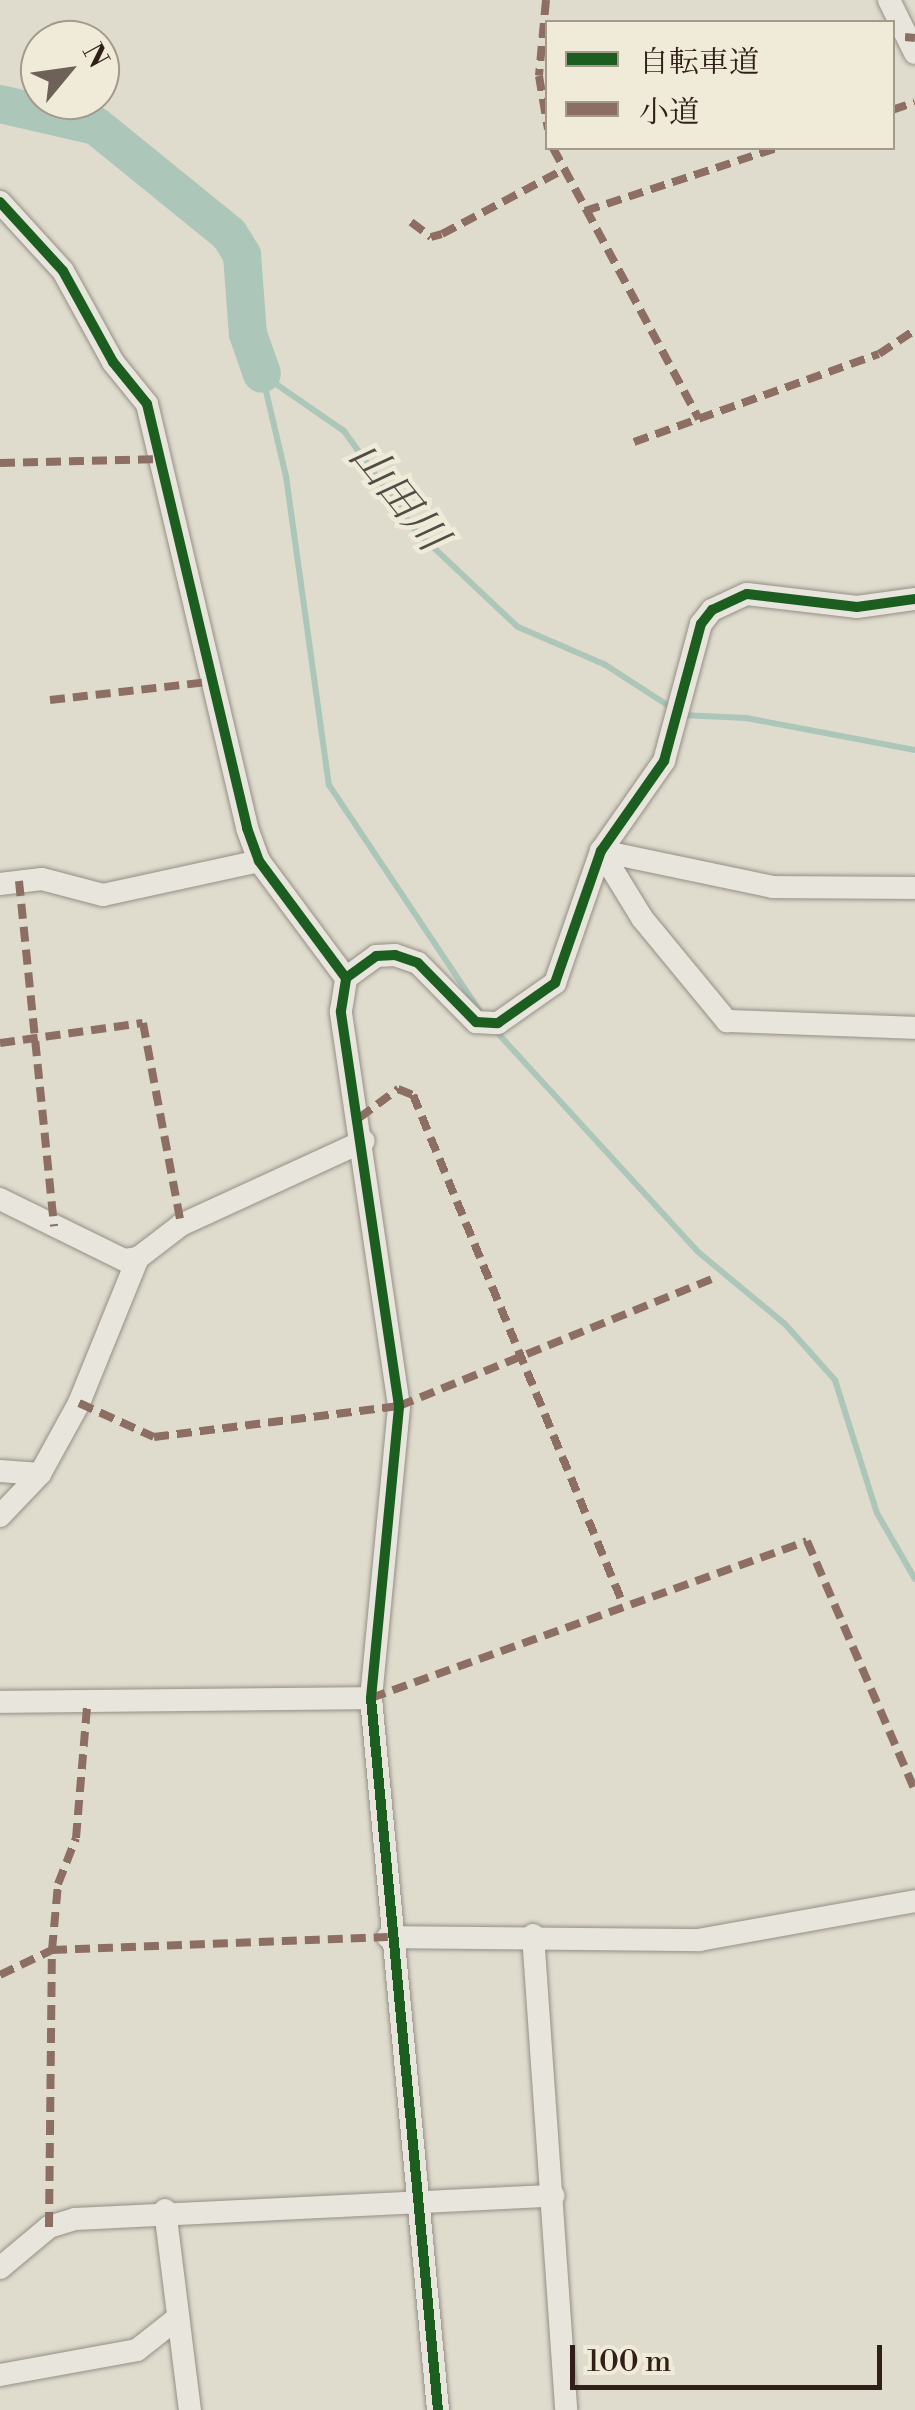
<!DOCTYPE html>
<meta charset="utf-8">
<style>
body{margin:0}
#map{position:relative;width:915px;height:2410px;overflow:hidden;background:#e0dccd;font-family:"Libre Bodoni","Noto Serif JP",serif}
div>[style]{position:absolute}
.stream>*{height:6px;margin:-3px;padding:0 3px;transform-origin:3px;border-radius:3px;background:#adc6ba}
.river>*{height:38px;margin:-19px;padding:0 19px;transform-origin:19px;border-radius:19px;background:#adc6ba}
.roads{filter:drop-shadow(0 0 2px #948f86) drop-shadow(0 0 2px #948f86)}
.minor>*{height:22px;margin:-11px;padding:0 11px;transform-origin:11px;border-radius:11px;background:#e8e5dd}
.quiet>*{height:8px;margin-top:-4px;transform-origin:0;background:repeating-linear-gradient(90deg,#8d6e63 0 15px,transparent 0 23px)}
.cycleway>*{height:10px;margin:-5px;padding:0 5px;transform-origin:5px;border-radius:5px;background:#1b5e20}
span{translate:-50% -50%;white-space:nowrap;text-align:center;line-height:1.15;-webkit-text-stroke:9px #f0ebd9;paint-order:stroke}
.water-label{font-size:42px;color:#4f4e46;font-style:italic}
.legend{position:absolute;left:545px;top:20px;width:350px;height:130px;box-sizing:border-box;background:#f0ebd9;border:2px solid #a3998c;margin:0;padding:12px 18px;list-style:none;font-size:30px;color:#301f18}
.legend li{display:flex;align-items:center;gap:20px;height:50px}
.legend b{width:50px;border:2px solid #a3998c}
.north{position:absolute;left:20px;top:20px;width:100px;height:100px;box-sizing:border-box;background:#f0ebd9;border:2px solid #a3998c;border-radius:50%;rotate:61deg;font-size:28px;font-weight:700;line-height:40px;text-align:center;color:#301f18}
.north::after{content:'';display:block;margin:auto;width:35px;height:45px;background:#6e6157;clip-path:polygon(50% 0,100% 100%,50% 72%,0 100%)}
.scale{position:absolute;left:570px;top:2345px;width:312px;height:45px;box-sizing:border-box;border:5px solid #301f18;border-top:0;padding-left:12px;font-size:30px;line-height:35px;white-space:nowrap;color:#301f18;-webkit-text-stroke:8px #f0ebd9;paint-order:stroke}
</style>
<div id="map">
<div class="stream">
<i style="left:262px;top:374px;width:105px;rotate:76.8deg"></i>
<i style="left:286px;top:476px;width:312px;rotate:82.1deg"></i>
<i style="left:329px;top:785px;width:270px;rotate:56.3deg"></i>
<i style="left:263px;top:375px;width:98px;rotate:34.7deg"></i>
<i style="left:344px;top:431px;width:122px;rotate:54.4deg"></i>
<i style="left:415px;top:530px;width:141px;rotate:43.3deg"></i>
<i style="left:518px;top:627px;width:94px;rotate:23.3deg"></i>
<i style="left:604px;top:664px;width:81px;rotate:32.9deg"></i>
<i style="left:682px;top:715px;width:64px;rotate:2.7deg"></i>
<i style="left:746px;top:718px;width:172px;rotate:10.7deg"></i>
<i style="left:493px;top:1028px;width:302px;rotate:47.5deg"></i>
<i style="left:697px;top:1251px;width:114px;rotate:39.7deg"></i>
<i style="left:785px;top:1324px;width:75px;rotate:48.2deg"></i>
<i style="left:835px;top:1380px;width:139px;rotate:72.5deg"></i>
<i style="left:877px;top:1513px;width:76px;rotate:60.1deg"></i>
</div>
<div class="river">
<i style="left:0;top:104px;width:98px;rotate:12.9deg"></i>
<i style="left:96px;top:126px;width:171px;rotate:39.1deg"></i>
<i style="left:229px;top:234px;width:25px;rotate:58deg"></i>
<i style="left:242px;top:255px;width:79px;rotate:85.7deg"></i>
<i style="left:248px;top:334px;width:42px;rotate:70.7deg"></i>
</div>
<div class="roads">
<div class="minor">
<i style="left:889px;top:0;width:59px;rotate:63.9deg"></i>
<i style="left:0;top:202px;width:93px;rotate:47.6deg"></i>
<i style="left:63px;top:271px;width:104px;rotate:61.2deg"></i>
<i style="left:113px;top:362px;width:54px;rotate:51deg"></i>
<i style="left:147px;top:404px;width:436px;rotate:76.7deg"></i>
<i style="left:247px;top:828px;width:35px;rotate:70deg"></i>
<i style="left:259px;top:861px;width:146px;rotate:53.4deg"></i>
<i style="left:601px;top:851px;width:79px;rotate:58.5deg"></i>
<i style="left:642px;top:918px;width:134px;rotate:50.5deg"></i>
<i style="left:727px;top:1021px;width:188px;rotate:2.1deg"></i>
<i style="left:601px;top:851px;width:176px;rotate:11.8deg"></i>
<i style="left:773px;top:887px;width:142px;rotate:0.4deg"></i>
<i style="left:0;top:884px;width:42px;rotate:-6.8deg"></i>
<i style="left:42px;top:879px;width:63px;rotate:14.7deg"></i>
<i style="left:103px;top:895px;width:160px;rotate:-12.3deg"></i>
<i style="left:0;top:1199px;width:138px;rotate:26.2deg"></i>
<i style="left:124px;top:1260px;width:14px;rotate:-8deg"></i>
<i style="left:138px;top:1258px;width:54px;rotate:-37.5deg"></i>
<i style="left:181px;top:1225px;width:201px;rotate:-24.7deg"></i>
<i style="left:0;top:1471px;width:40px;rotate:4.3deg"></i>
<i style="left:0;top:1516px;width:58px;rotate:-46.4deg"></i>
<i style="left:40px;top:1474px;width:81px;rotate:-61.2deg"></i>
<i style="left:79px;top:1403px;width:157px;rotate:-67.9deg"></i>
<i style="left:0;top:1702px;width:371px;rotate:-0.6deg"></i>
<i style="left:533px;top:1935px;width:476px;rotate:86deg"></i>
<i style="left:388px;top:1937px;width:311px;rotate:0.6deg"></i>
<i style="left:699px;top:1940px;width:219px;rotate:-10.2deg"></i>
<i style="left:165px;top:2210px;width:202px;rotate:82.9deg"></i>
<i style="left:0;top:2268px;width:64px;rotate:-39.9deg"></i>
<i style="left:49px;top:2227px;width:28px;rotate:-17deg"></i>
<i style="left:76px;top:2219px;width:478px;rotate:-2.8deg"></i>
<i style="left:0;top:2375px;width:139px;rotate:-10.3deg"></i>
<i style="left:137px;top:2350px;width:48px;rotate:-38.3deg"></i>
<i style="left:438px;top:2410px;width:715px;rotate:-95.38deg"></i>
<i style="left:371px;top:1698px;width:293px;rotate:-84.5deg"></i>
<i style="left:399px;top:1406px;width:399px;rotate:-98.4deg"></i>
<i style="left:341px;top:1011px;width:33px;rotate:-81deg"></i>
<i style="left:346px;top:978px;width:37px;rotate:-36deg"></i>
<i style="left:376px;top:956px;width:19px;rotate:-3deg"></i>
<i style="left:395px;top:955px;width:24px;rotate:19deg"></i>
<i style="left:418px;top:963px;width:83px;rotate:45.5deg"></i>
<i style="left:476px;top:1022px;width:22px;rotate:3deg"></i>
<i style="left:498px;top:1023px;width:70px;rotate:-35.1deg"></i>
<i style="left:555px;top:983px;width:140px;rotate:-70.8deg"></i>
<i style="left:601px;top:851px;width:110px;rotate:-55deg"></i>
<i style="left:664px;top:761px;width:142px;rotate:-74.9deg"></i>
<i style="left:701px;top:624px;width:18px;rotate:-52deg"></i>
<i style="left:712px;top:610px;width:38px;rotate:-25deg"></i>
<i style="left:747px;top:594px;width:111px;rotate:6.7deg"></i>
<i style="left:857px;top:607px;width:59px;rotate:-7.9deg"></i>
</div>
</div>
<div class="quiet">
<i style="left:546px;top:0;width:76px;rotate:95.3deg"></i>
<i style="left:539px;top:76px;width:54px;rotate:80.4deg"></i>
<i style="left:905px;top:37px;width:10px;rotate:6deg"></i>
<i style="left:892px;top:110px;width:24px;rotate:-19deg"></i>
<i style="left:553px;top:148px;width:308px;rotate:61.7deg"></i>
<i style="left:585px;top:211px;width:202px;rotate:-18.2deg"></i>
<i style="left:411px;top:222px;width:25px;rotate:37deg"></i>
<i style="left:431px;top:237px;width:11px;rotate:-15deg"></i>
<i style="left:442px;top:234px;width:135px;rotate:-27.9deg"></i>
<i style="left:634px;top:442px;width:260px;rotate:-19.8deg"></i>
<i style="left:879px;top:354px;width:43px;rotate:-33.7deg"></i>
<i style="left:0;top:463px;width:163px;rotate:-1.4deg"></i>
<i style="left:50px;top:700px;width:160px;rotate:-6.5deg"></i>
<i style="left:19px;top:881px;width:347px;rotate:84.2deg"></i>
<i style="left:0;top:1043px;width:144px;rotate:-8deg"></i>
<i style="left:143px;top:1023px;width:206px;rotate:79.3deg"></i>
<i style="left:359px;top:1118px;width:49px;rotate:-36.6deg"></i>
<i style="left:398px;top:1089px;width:16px;rotate:22deg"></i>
<i style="left:413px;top:1095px;width:551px;rotate:67.58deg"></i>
<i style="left:79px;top:1403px;width:82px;rotate:24.4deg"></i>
<i style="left:154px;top:1437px;width:247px;rotate:-7.2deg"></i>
<i style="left:399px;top:1406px;width:342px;rotate:-22.1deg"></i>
<i style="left:371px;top:1698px;width:463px;rotate:-19.8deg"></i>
<i style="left:807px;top:1541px;width:272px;rotate:66.6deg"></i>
<i style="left:0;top:1975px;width:58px;rotate:-25.7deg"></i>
<i style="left:52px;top:1950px;width:336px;rotate:-2.2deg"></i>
<i style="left:49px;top:2227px;width:277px;rotate:-89.4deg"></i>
<i style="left:52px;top:1950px;width:66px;rotate:-84.8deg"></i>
<i style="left:58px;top:1884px;width:49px;rotate:-68.6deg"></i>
<i style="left:76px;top:1838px;width:132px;rotate:-85.2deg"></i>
</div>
<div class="cycleway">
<i style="left:0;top:202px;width:93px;rotate:47.6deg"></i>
<i style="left:63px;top:271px;width:104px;rotate:61.2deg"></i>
<i style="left:113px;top:362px;width:54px;rotate:51deg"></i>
<i style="left:147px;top:404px;width:436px;rotate:76.7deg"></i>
<i style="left:247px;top:828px;width:35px;rotate:70deg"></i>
<i style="left:259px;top:861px;width:146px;rotate:53.4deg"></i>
<i style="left:438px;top:2410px;width:715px;rotate:-95.38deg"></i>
<i style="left:371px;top:1698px;width:293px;rotate:-84.5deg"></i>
<i style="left:399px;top:1406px;width:399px;rotate:-98.4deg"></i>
<i style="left:341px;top:1011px;width:33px;rotate:-81deg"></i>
<i style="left:346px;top:978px;width:37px;rotate:-36deg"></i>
<i style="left:376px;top:956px;width:19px;rotate:-3deg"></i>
<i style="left:395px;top:955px;width:24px;rotate:19deg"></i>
<i style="left:418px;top:963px;width:83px;rotate:45.5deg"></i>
<i style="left:476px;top:1022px;width:22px;rotate:3deg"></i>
<i style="left:498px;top:1023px;width:70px;rotate:-35.1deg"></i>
<i style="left:555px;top:983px;width:140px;rotate:-70.8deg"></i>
<i style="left:601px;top:851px;width:110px;rotate:-55deg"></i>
<i style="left:664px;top:761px;width:142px;rotate:-74.9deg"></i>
<i style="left:701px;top:624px;width:18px;rotate:-52deg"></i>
<i style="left:712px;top:610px;width:38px;rotate:-25deg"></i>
<i style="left:747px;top:594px;width:111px;rotate:6.7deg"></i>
<i style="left:857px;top:607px;width:59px;rotate:-7.9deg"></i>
</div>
<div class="water-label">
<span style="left:397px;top:497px;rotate:51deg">山田川</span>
</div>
<ul class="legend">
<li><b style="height:12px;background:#1b5e20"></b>自転車道</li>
<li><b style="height:12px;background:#8d6e63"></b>小道</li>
</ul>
<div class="north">N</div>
<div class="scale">100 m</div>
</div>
